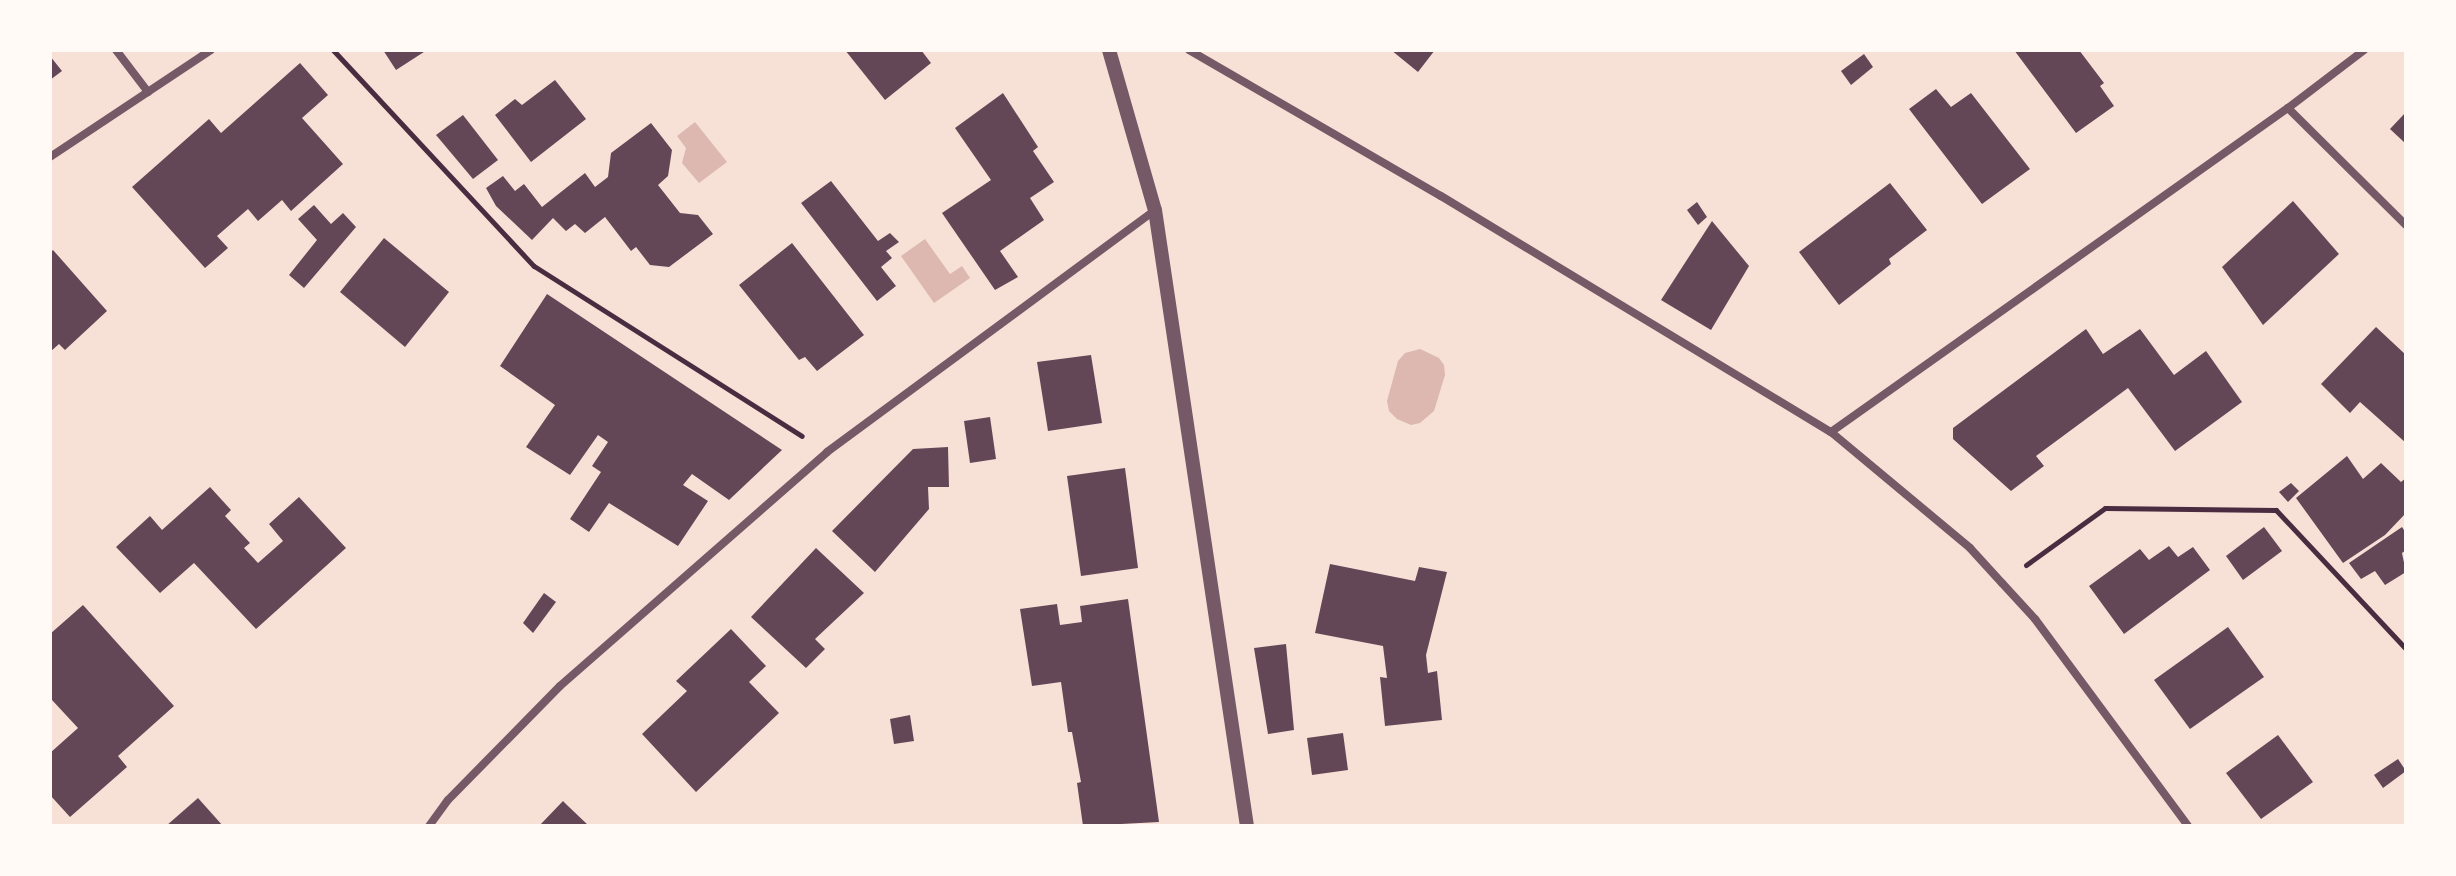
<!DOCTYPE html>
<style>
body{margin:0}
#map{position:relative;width:2456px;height:876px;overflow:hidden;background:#f7e1d7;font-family:"Fira Sans Condensed",sans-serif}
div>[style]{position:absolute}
.water>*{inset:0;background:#dcb8b0}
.building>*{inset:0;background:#644757}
.path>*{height:5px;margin:-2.5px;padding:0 2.5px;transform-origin:2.5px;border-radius:2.5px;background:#4a2c40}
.minor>*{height:8px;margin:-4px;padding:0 4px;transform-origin:4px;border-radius:4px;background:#755966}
.tertiary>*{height:14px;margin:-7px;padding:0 7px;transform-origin:7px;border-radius:7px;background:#755966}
span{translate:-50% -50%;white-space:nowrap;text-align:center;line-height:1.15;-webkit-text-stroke:6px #fffaf5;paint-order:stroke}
.frame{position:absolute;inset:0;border:52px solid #fffaf5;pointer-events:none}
</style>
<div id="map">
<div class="water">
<i style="clip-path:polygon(695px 122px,727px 162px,699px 183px,682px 163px,686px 148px,677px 136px)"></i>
<i style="clip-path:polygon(925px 239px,950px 274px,962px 266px,970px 278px,934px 303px,901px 256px)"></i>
<i style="clip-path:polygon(1420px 349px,1439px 358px,1444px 365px,1445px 375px,1434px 411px,1420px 423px,1411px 425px,1397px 419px,1389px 411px,1387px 401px,1398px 361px,1405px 353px)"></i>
</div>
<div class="building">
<i style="clip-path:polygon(383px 50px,427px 50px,396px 70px)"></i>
<i style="clip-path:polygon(845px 50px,921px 50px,931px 63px,885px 100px)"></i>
<i style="clip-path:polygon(1391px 50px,1435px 50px,1418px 72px)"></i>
<i style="clip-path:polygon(2014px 50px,2079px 50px,2104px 83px,2100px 86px,2114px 106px,2076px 133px)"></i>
<i style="clip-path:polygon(1864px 54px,1873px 67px,1851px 85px,1841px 71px)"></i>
<i style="clip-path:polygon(50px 56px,62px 71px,50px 80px)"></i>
<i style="clip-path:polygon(300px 63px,328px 95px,302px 118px,343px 164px,291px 211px,282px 200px,258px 221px,248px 209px,217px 236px,228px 248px,205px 268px,132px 187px,209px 119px,221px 133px)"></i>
<i style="clip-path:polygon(555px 80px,586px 119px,531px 162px,495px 115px,515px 99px,522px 105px)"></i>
<i style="clip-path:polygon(1936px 89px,1951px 107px,1971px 93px,2030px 169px,1982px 204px,1909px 109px)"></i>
<i style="clip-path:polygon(1003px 93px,1038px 147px,1033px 151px,1054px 182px,1030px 198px,1044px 220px,1000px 251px,1018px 277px,995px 290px,942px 213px,991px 180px,955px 128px)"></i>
<i style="clip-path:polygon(2406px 112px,2406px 144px,2390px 129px)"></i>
<i style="clip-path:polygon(463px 115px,498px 160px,473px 179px,436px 135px)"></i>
<i style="clip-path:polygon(651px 123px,672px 150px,668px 176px,658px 185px,680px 213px,698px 215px,713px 234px,669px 267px,650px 265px,636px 247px,631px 251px,605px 217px,585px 233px,575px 224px,566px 231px,553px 218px,532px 240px,496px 206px,486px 188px,503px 176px,515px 191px,524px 184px,542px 207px,585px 173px,595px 187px,608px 177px,611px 153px)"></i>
<i style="clip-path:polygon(831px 181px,878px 241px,890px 233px,899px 242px,886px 251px,892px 258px,881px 267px,896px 286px,877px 301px,801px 203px)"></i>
<i style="clip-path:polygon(1890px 183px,1927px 230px,1889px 259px,1891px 264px,1839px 305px,1799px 252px)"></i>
<i style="clip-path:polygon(2293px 201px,2339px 254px,2263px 325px,2222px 267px)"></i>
<i style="clip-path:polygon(1697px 202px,1707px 217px,1698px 225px,1687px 210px)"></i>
<i style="clip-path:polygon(314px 205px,331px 224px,343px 213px,356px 227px,304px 288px,289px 275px,317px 240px,298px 219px)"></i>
<i style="clip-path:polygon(1712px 221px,1749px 266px,1711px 330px,1661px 300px)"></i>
<i style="clip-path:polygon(384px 238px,449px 292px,405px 347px,340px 292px)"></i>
<i style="clip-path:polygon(792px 243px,864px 335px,817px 371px,805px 357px,799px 360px,739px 285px)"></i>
<i style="clip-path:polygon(53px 250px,107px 311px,65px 350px,59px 344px,50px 352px,50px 253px)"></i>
<i style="clip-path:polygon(547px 294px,782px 450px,729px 500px,692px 474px,683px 485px,708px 501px,678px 546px,609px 503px,589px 532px,570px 519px,601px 472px,592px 466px,608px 442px,598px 435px,570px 475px,526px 447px,555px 405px,500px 366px)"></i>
<i style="clip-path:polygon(2376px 327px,2406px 355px,2406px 443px,2360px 402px,2350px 413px,2321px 384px)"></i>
<i style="clip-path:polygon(2086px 329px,2103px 354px,2140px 329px,2174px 375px,2206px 351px,2242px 402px,2175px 451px,2128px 388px,2036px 456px,2044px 466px,2011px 491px,1953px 439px,1953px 428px)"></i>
<i style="clip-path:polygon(1091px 355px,1102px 423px,1048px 431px,1037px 362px)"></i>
<i style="clip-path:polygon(990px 417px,996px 459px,970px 463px,964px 421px)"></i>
<i style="clip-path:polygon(948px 447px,949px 487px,928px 487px,929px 509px,875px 572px,832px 531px,913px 449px)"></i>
<i style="clip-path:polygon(2347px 456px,2363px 479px,2381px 463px,2401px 482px,2406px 478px,2406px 513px,2385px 535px,2343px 563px,2296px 498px)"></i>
<i style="clip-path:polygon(1125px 468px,1138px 568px,1081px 576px,1067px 476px)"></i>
<i style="clip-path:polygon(2291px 483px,2299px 491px,2288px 502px,2279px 492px)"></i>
<i style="clip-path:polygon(210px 487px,231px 510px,225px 516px,250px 543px,244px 548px,258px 563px,283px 541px,269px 524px,299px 497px,346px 548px,256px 629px,194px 563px,160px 593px,116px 547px,150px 516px,162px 530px)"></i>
<i style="clip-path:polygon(2264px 527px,2282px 551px,2243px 580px,2226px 556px)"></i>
<i style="clip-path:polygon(2402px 527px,2406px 533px,2406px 550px,2402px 553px,2406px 572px,2385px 585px,2375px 571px,2361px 579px,2349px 563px)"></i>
<i style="clip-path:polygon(2169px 546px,2178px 557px,2193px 547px,2210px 570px,2124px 634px,2089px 586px,2140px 549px,2149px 560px)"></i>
<i style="clip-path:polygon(816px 548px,864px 593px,815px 639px,825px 649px,806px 668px,751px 617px)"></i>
<i style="clip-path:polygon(1330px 564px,1415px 581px,1419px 567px,1447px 572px,1426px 655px,1428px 673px,1437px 671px,1442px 720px,1385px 726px,1380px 677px,1387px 678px,1383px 646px,1315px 633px)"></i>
<i style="clip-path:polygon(544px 593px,556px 602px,533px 633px,523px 623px)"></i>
<i style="clip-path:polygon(1128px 599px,1159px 822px,1083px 826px,1077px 783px,1081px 782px,1072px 732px,1068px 732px,1061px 682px,1032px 686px,1020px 609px,1057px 604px,1060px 625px,1082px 622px,1080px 606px)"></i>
<i style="clip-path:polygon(83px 605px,174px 706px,118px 756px,127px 767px,70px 817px,50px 795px,50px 753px,78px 728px,52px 700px,50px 702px,50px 634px)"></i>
<i style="clip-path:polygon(2228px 627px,2264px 677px,2190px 729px,2154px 680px)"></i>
<i style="clip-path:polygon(731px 629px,766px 666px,749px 682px,779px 713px,696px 792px,642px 734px,687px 691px,676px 681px)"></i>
<i style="clip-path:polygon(1286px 644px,1294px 730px,1268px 734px,1254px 648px)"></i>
<i style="clip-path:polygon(910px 715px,914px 741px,894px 744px,890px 719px)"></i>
<i style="clip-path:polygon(1343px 733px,1348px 770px,1312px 775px,1307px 738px)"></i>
<i style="clip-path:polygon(2278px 735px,2313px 782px,2261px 819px,2226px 773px)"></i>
<i style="clip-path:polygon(2398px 759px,2406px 771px,2383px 788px,2374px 775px)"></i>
<i style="clip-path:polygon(198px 798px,223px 826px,166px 826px)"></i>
<i style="clip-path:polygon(563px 801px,568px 806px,589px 826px,539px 826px)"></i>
</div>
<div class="path">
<i style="left:333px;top:50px;width:295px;rotate:47.1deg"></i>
<i style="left:534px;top:266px;width:317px;rotate:32.4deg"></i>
<i style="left:2026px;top:565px;width:97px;rotate:-35.8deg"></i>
<i style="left:2105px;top:508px;width:171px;rotate:0.7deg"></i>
<i style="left:2276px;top:510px;width:190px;rotate:46.9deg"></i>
</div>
<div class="minor">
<i style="left:116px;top:50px;width:53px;rotate:52.7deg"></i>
<i style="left:1189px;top:50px;width:291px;rotate:30.1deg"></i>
<i style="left:1441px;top:196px;width:456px;rotate:31.2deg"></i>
<i style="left:1831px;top:432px;width:181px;rotate:39.8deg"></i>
<i style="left:1970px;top:548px;width:47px;rotate:47.6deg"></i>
<i style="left:2002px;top:583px;width:49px;rotate:47.5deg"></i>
<i style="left:2035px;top:619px;width:257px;rotate:53.5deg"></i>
<i style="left:2288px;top:108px;width:166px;rotate:44.8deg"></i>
<i style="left:50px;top:157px;width:193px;rotate:-33.6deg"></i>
<i style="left:1831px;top:432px;width:560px;rotate:-35.34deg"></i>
<i style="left:2288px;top:108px;width:96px;rotate:-37.3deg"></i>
<i style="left:429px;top:826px;width:32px;rotate:-54deg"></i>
<i style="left:448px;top:800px;width:160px;rotate:-45.5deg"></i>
<i style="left:560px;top:686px;width:355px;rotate:-41.2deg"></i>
<i style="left:827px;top:452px;width:408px;rotate:-36.4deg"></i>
</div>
<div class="tertiary">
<i style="left:1109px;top:50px;width:166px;rotate:74deg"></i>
<i style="left:1155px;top:210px;width:623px;rotate:81.51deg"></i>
</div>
<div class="frame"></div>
</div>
